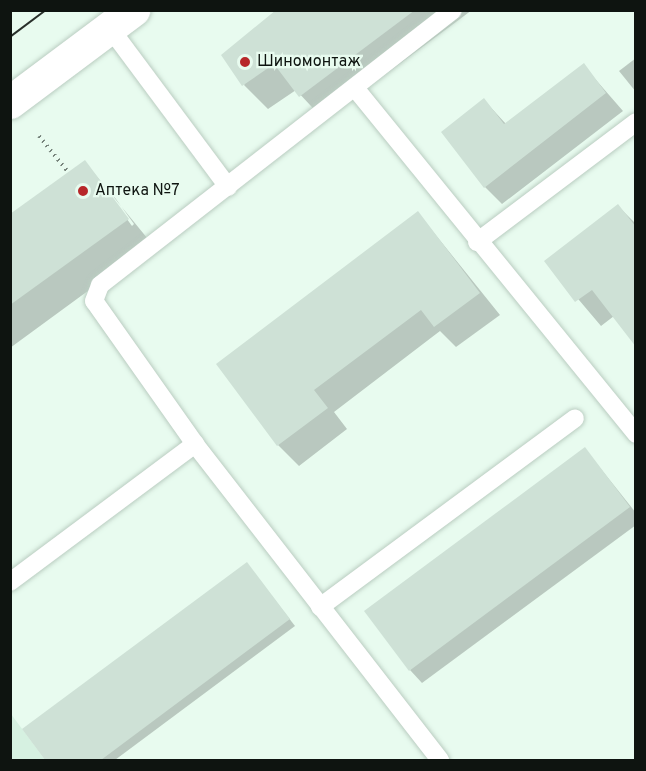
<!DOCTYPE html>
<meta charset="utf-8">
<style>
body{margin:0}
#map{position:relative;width:646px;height:771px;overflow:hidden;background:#e8fbef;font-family:Overpass,sans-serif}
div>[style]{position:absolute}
.built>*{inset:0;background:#d6f1e1}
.shadow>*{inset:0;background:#0003}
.building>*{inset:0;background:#cee1d6}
.path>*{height:4px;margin-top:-2px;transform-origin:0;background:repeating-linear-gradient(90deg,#76837b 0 1.5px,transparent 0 6px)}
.roads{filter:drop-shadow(0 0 2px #bacdc1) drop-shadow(0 0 2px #bacdc1)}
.service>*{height:18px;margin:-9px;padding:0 9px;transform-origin:9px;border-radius:9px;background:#fff}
.primary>*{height:33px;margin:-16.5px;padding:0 16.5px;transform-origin:16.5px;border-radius:16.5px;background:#fff}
.tram>*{height:1.5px;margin:-0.75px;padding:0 0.75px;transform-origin:0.75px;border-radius:0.75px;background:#282f2a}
.dots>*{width:16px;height:16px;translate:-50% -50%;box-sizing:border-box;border:3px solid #e8fbef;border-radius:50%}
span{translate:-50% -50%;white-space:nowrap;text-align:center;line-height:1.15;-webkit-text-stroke:4.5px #e8fbef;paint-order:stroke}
.poi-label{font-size:16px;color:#0e1410}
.left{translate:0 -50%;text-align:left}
.frame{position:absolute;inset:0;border:12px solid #0e1410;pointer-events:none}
</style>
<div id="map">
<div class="built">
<i style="clip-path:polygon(11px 714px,45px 760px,11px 760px)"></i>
</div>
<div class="shadow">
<i style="clip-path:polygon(283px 10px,472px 10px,324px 120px,296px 90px,268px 109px,244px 85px)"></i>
<i style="clip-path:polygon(636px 58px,636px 92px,619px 71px)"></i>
<i style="clip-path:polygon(583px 65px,623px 111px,502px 204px,485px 187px,484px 100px,506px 124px)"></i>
<i style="clip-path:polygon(evenodd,85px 162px,152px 244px,10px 348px,10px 217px,85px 162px,104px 188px,108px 188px,134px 224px,132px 226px,104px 188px)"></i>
<i style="clip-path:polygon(618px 206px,636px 224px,636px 344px,614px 316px,601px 326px,546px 261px)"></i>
<i style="clip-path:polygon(418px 213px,500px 315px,456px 347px,440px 331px,334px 412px,347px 429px,299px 466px,278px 445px)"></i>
<i style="clip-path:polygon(585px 449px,636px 513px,636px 525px,422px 683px,410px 670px)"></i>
<i style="clip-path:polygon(247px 564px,295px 626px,115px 760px,47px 760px,24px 729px)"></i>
</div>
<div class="building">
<i style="clip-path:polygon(276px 10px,415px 10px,299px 97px,274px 64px,242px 86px,221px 55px)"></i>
<i style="clip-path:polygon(584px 63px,606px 93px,484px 188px,441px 132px,484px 98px,504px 124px)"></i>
<i style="clip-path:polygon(85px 160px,129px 219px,10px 305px,10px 214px)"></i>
<i style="clip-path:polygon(618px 204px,636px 227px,636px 347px,592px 290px,575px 302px,544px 261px)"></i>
<i style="clip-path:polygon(418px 211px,480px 293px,434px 327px,421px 310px,314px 390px,328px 408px,277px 446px,216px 364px)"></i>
<i style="clip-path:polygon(585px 447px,630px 507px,409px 671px,364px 611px)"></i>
<i style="clip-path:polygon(247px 562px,290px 619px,101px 760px,45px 760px,22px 729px)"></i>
</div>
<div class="path">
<i style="left:39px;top:136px;width:46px;rotate:51.1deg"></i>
</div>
<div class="roads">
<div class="service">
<i style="left:110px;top:28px;width:198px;rotate:53.4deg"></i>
<i style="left:355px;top:88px;width:446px;rotate:50.9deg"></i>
<i style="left:477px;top:242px;width:199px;rotate:-37deg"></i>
<i style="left:10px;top:582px;width:231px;rotate:-36.7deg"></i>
<i style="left:320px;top:607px;width:317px;rotate:-36.5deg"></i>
<i style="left:440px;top:760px;width:400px;rotate:-127.8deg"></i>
<i style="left:195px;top:444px;width:175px;rotate:-125.2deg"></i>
<i style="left:94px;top:301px;width:17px;rotate:-69deg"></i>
<i style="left:100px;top:285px;width:447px;rotate:-37.9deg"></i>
</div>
<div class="primary">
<i style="left:10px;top:102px;width:154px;rotate:-36.8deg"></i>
</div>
</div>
<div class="tram">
<i style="left:10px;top:37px;width:45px;rotate:-36.9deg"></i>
</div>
<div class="dots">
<i style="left:245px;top:62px;background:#b7272a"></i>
<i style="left:83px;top:191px;background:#b7272a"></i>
</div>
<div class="poi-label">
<span class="left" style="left:257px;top:62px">Шиномонтаж</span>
<span class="left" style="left:95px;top:191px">Аптека №7</span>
</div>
<div class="frame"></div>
</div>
